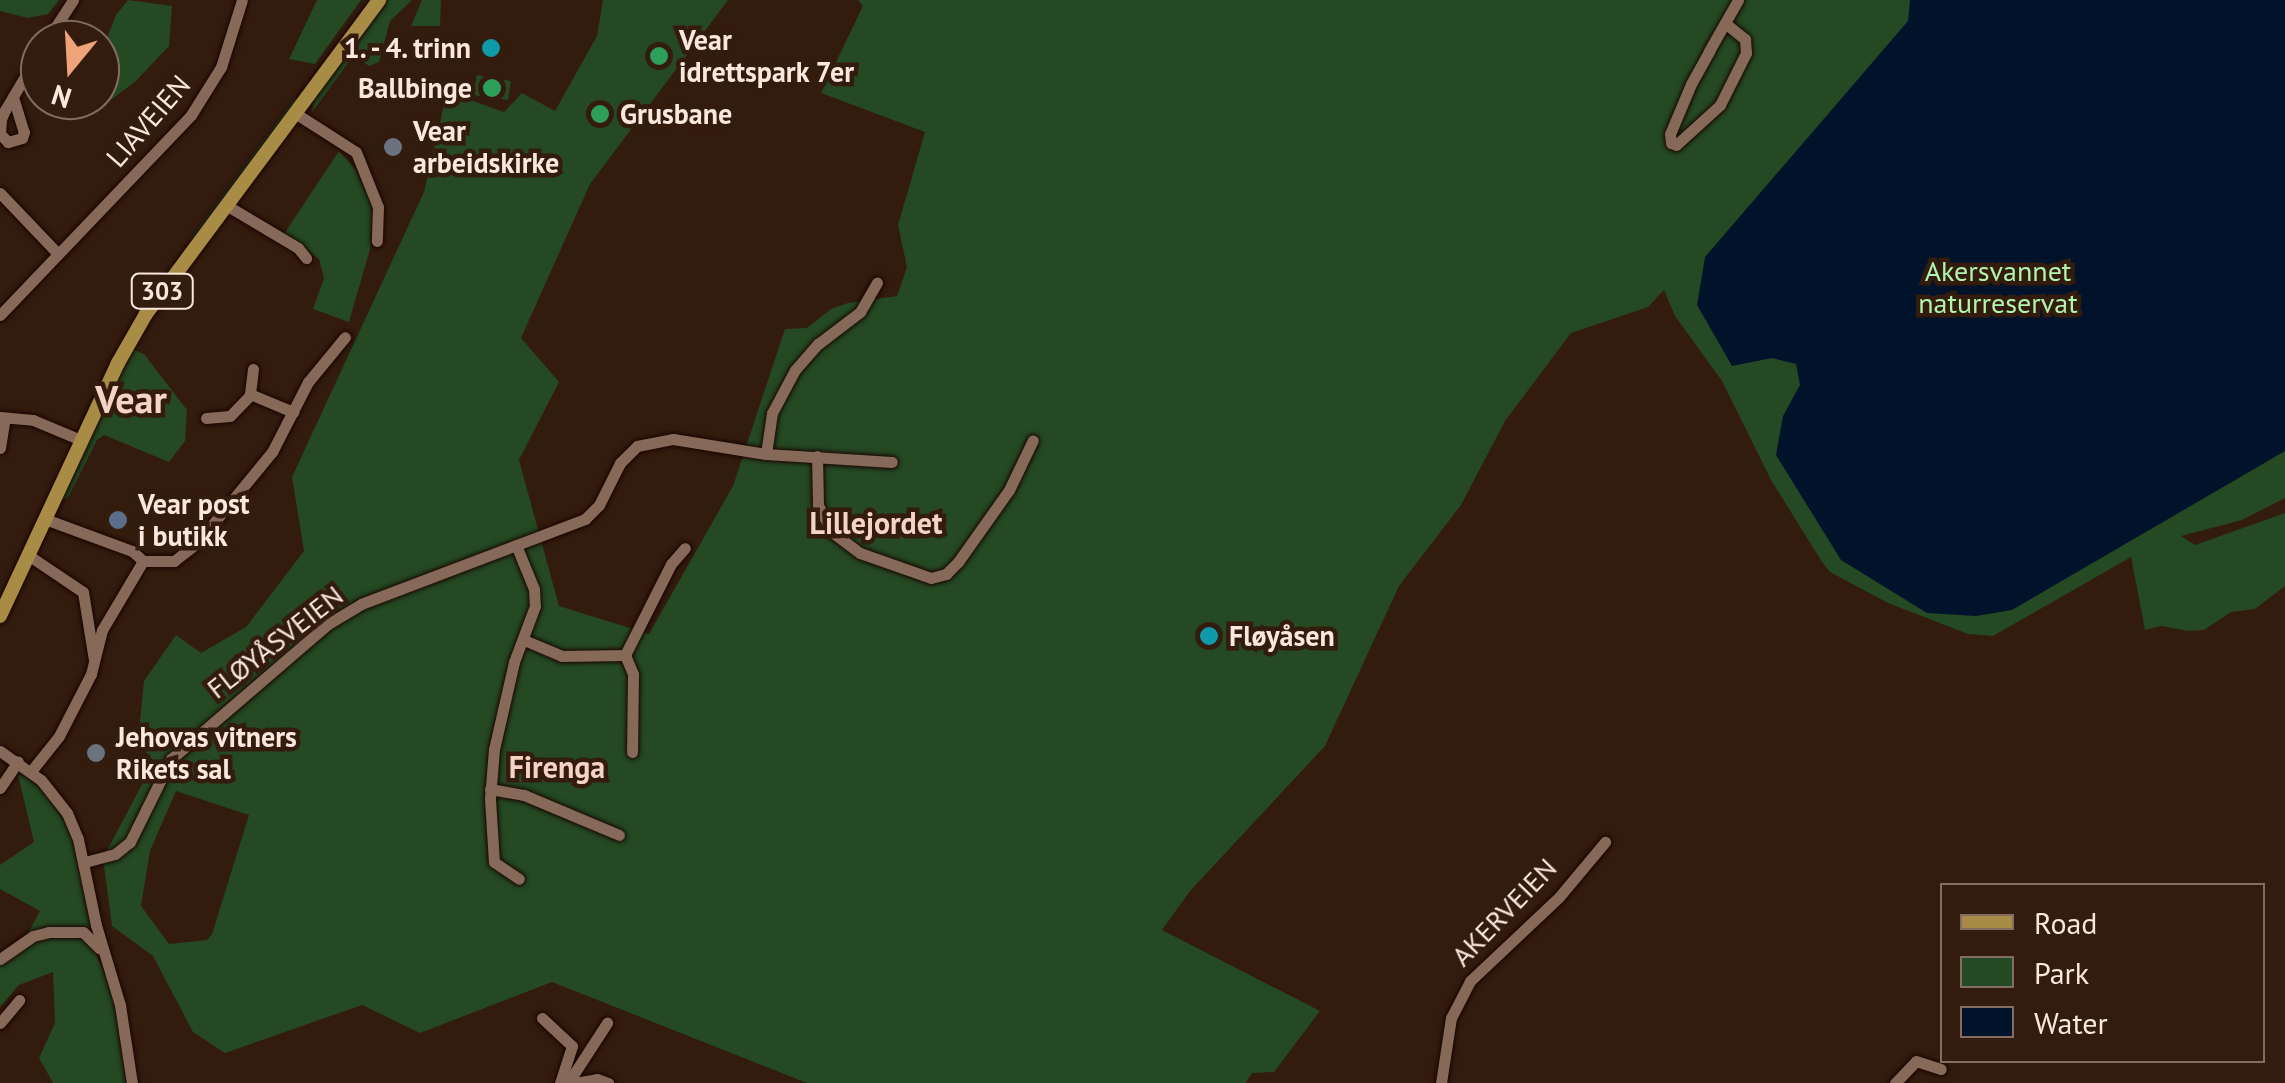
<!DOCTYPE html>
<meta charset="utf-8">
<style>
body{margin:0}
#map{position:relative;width:2285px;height:1083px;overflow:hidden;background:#331b0e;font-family:"PT Sans",sans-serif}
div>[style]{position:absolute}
.green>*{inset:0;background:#244923}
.water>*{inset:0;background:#00132a}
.roads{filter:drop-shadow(0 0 2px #1a0500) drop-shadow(0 0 2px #1a0500)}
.minor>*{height:11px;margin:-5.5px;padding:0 5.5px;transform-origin:5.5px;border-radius:5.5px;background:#866959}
.major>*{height:14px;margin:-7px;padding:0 7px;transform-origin:7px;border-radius:7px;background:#a88b45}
.dots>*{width:28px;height:28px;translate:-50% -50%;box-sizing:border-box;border:5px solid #331b0e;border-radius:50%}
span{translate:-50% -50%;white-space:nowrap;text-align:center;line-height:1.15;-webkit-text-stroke:9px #331b0e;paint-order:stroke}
.shield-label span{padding:2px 8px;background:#331b0e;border:2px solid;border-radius:8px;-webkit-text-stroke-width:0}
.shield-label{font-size:25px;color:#fae8df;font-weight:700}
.poi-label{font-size:28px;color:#fae8df;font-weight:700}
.left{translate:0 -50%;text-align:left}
.right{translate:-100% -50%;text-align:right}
.street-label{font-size:28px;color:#fae8df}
.park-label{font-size:28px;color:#aff5ab}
.neighbourhood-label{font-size:30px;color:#f6d4c3;font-weight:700}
.district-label{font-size:38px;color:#f6d4c3;font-weight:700}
.legend{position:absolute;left:1940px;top:883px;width:325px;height:180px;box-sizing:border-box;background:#331b0e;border:2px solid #836d62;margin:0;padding:12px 18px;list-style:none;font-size:30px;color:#fae8df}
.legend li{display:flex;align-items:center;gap:20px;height:50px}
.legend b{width:50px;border:2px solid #836d62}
.north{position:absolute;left:20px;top:20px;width:100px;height:100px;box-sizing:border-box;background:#331b0e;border:2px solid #836d62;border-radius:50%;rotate:198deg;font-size:28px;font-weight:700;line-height:40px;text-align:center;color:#fae8df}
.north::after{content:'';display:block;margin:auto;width:35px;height:45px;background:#efa378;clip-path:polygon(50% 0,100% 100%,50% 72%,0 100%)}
</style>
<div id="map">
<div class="green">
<i style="clip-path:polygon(0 0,59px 0,48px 14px,28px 18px,0 11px)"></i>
<i style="clip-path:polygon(128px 0,172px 6px,169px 46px,136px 81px,104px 105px,79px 107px,79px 100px,100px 100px,100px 55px,116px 15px)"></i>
<i style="clip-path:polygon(317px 0,361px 0,315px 64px,289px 59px)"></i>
<i style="clip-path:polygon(385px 0,412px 0,390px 21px,379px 62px,369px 66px,354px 55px,312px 112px,316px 93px)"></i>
<i style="clip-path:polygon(422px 0,441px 0,440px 26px,411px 26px)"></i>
<i style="clip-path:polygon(evenodd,603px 0,728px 0,590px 184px,521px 338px,559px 382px,519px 460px,559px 606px,649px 634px,733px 486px,785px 329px,807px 328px,831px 309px,848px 303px,897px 296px,907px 267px,898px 225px,925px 132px,821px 93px,863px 6px,858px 0,2285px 0,2285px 498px,2242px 520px,2181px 536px,2195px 545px,2285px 513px,2285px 586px,2255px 609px,2231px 612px,2204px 630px,2188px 631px,2162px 626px,2145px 630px,2131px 557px,1993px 636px,1968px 634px,1888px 603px,1830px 572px,1822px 562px,1771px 480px,1722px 381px,1675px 316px,1664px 290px,1648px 307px,1571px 333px,1505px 421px,1461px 505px,1399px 586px,1325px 746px,1190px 891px,1162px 930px,1320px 1011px,1274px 1072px,1252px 1073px,1246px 1083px,807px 1083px,552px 982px,420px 1033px,362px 1005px,225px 1053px,193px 1032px,153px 956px,112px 926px,103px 858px,154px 762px,138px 742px,144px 681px,176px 635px,201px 653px,246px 627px,304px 551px,292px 477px,424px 192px,447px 92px,504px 112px,522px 93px,555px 111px,597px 36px,603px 0,176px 791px,249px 815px,212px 934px,207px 940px,169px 944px,141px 906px,150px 851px,176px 791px)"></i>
<i style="clip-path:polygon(477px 75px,511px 81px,508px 100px,473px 95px)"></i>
<i style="clip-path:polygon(294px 99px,298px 99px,191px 241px,190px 239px)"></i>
<i style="clip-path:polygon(339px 151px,355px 169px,374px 208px,370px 249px,349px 322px,313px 309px,324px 278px,319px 259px,284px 234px)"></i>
<i style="clip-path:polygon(130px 348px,144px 354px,187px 410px,185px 441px,169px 462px,104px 435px,97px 440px,69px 496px,59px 503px)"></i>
<i style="clip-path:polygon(17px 771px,50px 795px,75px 841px,89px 893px,96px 954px,113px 992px,126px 1083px,53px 1083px,39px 1058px,55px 1023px,53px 972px,19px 985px,0 1007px,0 963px,21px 946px,40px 911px,0 889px,0 865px,34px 842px)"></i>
</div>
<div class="water">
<i style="clip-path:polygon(1910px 0,2285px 0,2285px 451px,2012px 610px,1976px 616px,1927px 613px,1841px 560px,1776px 455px,1783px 416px,1800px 385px,1796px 364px,1772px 358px,1732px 366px,1697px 305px,1705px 257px,1908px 21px)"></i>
</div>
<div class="roads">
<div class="minor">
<i style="left:1725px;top:23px;width:26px;rotate:39deg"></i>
<i style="left:1745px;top:39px;width:14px;rotate:86deg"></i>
<i style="left:1746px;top:53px;width:58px;rotate:116.6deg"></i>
<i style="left:1720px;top:105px;width:59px;rotate:137.7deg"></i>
<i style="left:1676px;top:145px;width:5px;rotate:-158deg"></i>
<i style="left:1671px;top:143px;width:9px;rotate:-96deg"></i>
<i style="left:1670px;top:134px;width:54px;rotate:-67.2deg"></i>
<i style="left:1691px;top:84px;width:38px;rotate:-61deg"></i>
<i style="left:1709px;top:51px;width:59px;rotate:-60.4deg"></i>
<i style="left:47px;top:40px;width:48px;rotate:-57deg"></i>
<i style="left:13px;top:97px;width:37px;rotate:73deg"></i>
<i style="left:24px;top:132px;width:6px;rotate:108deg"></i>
<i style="left:22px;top:138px;width:15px;rotate:164deg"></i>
<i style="left:8px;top:142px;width:11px;rotate:-135deg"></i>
<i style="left:0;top:134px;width:15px;rotate:-86deg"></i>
<i style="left:1px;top:119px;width:10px;rotate:-66deg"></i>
<i style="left:5px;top:110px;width:69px;rotate:-59.3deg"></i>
<i style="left:295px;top:113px;width:72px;rotate:32.6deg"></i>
<i style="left:356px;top:152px;width:59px;rotate:68.2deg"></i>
<i style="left:378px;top:207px;width:34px;rotate:92deg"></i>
<i style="left:0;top:193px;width:84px;rotate:46.4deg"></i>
<i style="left:226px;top:205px;width:84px;rotate:30.8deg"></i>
<i style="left:298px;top:248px;width:13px;rotate:51deg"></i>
<i style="left:0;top:315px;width:277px;rotate:-46.3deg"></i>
<i style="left:191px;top:115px;width:57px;rotate:-58deg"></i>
<i style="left:221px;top:67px;width:70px;rotate:-72.6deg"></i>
<i style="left:253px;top:369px;width:25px;rotate:97deg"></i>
<i style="left:250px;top:394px;width:47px;rotate:22.7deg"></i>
<i style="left:0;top:417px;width:33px;rotate:5deg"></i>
<i style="left:33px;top:420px;width:52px;rotate:22.6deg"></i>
<i style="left:206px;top:418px;width:24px;rotate:-5deg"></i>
<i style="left:230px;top:416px;width:30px;rotate:-46deg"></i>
<i style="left:0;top:448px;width:30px;rotate:-81deg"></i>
<i style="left:766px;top:454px;width:41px;rotate:-81.7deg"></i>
<i style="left:772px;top:413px;width:49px;rotate:-61.9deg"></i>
<i style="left:795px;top:370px;width:35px;rotate:-49deg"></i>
<i style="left:818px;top:344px;width:53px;rotate:-37.3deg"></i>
<i style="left:860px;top:312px;width:34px;rotate:-60deg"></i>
<i style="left:817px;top:456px;width:49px;rotate:88.8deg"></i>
<i style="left:818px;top:505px;width:30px;rotate:63deg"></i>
<i style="left:832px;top:532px;width:35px;rotate:37deg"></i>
<i style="left:860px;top:553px;width:75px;rotate:19.4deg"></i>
<i style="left:931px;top:578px;width:16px;rotate:-15deg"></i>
<i style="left:946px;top:574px;width:17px;rotate:-45deg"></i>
<i style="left:958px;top:562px;width:88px;rotate:-54.7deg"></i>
<i style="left:1009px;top:490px;width:55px;rotate:-64.4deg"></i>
<i style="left:45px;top:519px;width:93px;rotate:20.2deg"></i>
<i style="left:132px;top:551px;width:15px;rotate:42deg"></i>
<i style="left:516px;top:545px;width:48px;rotate:67.8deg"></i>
<i style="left:534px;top:589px;width:17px;rotate:87deg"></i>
<i style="left:535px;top:606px;width:60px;rotate:110.6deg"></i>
<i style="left:514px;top:662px;width:89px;rotate:102.9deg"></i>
<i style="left:494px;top:749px;width:50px;rotate:94.6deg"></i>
<i style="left:490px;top:799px;width:63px;rotate:86.4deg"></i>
<i style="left:494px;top:862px;width:30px;rotate:34deg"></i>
<i style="left:28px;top:555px;width:66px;rotate:33.9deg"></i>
<i style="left:83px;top:592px;width:69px;rotate:80.8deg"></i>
<i style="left:524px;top:640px;width:41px;rotate:22.8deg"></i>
<i style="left:562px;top:656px;width:63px;rotate:-0.9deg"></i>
<i style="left:625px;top:655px;width:102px;rotate:-63.2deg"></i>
<i style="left:671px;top:564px;width:21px;rotate:-49deg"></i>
<i style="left:625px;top:655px;width:21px;rotate:67deg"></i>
<i style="left:633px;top:674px;width:78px;rotate:90.7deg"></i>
<i style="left:0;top:751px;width:50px;rotate:35.3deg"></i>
<i style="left:41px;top:780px;width:42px;rotate:51.8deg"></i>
<i style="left:67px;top:813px;width:28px;rotate:67deg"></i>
<i style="left:78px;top:839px;width:88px;rotate:78.2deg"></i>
<i style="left:96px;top:925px;width:84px;rotate:73.3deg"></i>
<i style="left:120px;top:1005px;width:79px;rotate:81.3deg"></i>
<i style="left:32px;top:770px;width:43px;rotate:-51.5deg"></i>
<i style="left:59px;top:736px;width:70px;rotate:-62.7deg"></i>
<i style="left:91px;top:674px;width:45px;rotate:-76deg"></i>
<i style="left:102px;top:630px;width:80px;rotate:-59.3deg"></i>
<i style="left:143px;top:561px;width:31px"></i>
<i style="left:174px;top:561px;width:31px;rotate:-38deg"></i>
<i style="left:198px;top:542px;width:117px;rotate:-50.6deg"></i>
<i style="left:272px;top:452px;width:79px;rotate:-62.8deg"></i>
<i style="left:308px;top:382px;width:58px;rotate:-50.6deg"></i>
<i style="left:0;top:788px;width:32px;rotate:-56deg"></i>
<i style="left:490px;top:789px;width:35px;rotate:10deg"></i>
<i style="left:524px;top:795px;width:103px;rotate:22.8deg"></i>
<i style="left:85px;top:862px;width:31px;rotate:-15deg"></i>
<i style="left:115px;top:854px;width:19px;rotate:-39deg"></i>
<i style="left:130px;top:842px;width:93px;rotate:-63.7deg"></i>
<i style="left:171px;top:759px;width:207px;rotate:-40.7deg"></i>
<i style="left:328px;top:624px;width:39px;rotate:-31deg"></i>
<i style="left:361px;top:604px;width:240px;rotate:-20.8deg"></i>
<i style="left:585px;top:519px;width:20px;rotate:-45deg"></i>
<i style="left:599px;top:505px;width:47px;rotate:-63.4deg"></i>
<i style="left:620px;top:463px;width:24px;rotate:-45deg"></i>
<i style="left:637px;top:446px;width:37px;rotate:-11deg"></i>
<i style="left:673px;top:439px;width:94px;rotate:9.2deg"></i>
<i style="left:766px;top:454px;width:126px;rotate:3.6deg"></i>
<i style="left:0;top:959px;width:40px;rotate:-34.9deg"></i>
<i style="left:33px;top:936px;width:16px;rotate:-14deg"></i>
<i style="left:49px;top:932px;width:34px"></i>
<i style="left:83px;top:932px;width:23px;rotate:45deg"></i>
<i style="left:542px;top:1018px;width:41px;rotate:43deg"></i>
<i style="left:572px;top:1046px;width:39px;rotate:108deg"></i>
<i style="left:0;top:1023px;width:30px;rotate:-50deg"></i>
<i style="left:568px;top:1083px;width:72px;rotate:-57deg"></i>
<i style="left:575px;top:1083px;width:22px;rotate:-10deg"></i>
<i style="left:597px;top:1079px;width:12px;rotate:20deg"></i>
<i style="left:1441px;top:1083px;width:66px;rotate:-81.3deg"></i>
<i style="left:1451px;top:1018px;width:42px;rotate:-62.8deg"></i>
<i style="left:1470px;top:981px;width:122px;rotate:-43.3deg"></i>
<i style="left:1559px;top:897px;width:72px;rotate:-50.1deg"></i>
<i style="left:1895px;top:1083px;width:30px;rotate:-46deg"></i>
<i style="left:1916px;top:1061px;width:26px;rotate:18deg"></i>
</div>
<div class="major">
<i style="left:0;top:616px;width:279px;rotate:-65deg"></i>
<i style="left:118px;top:363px;width:56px;rotate:-60.3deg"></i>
<i style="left:146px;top:314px;width:391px;rotate:-53.4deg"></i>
</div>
</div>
<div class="dots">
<i style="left:491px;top:48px;background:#0f9aa8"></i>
<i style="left:659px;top:56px;background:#2e9e5b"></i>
<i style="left:492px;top:88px;background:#2e9e5b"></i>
<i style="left:600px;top:114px;background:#2e9e5b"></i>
<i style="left:393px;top:147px;background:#6b7280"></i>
<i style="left:118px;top:520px;background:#5c6f8a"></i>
<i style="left:1209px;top:636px;background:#0f9aa8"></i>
<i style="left:96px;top:753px;background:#6b7280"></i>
</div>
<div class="shield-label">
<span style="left:162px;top:291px">303</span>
</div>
<div class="poi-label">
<span class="left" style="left:679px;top:56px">Vear<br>idrettspark 7er</span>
<span class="right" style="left:471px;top:48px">1. - 4. trinn</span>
<span class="right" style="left:472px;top:88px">Ballbinge</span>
<span class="left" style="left:620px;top:114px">Grusbane</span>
<span class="left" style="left:413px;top:147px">Vear<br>arbeidskirke</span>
<span class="left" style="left:138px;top:520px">Vear post<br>i butikk</span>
<span class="left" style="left:1229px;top:636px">Fløyåsen</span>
<span class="left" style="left:116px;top:753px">Jehovas vitners<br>Rikets sal</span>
</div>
<div class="street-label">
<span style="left:148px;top:121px;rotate:-49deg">LIAVEIEN</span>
<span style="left:275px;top:642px;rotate:-38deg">FLØYÅSVEIEN</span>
<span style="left:1504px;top:912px;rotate:-46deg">AKERVEIEN</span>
</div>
<div class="park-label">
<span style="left:1998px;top:287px">Akersvannet<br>naturreservat</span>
</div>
<div class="neighbourhood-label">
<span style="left:876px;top:523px">Lillejordet</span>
<span style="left:557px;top:767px">Firenga</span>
</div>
<div class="district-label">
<span style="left:131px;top:399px">Vear</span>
</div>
<ul class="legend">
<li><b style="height:12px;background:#a88b45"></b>Road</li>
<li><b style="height:28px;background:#244923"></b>Park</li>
<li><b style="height:28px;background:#00132a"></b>Water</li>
</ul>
<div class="north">N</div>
</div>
